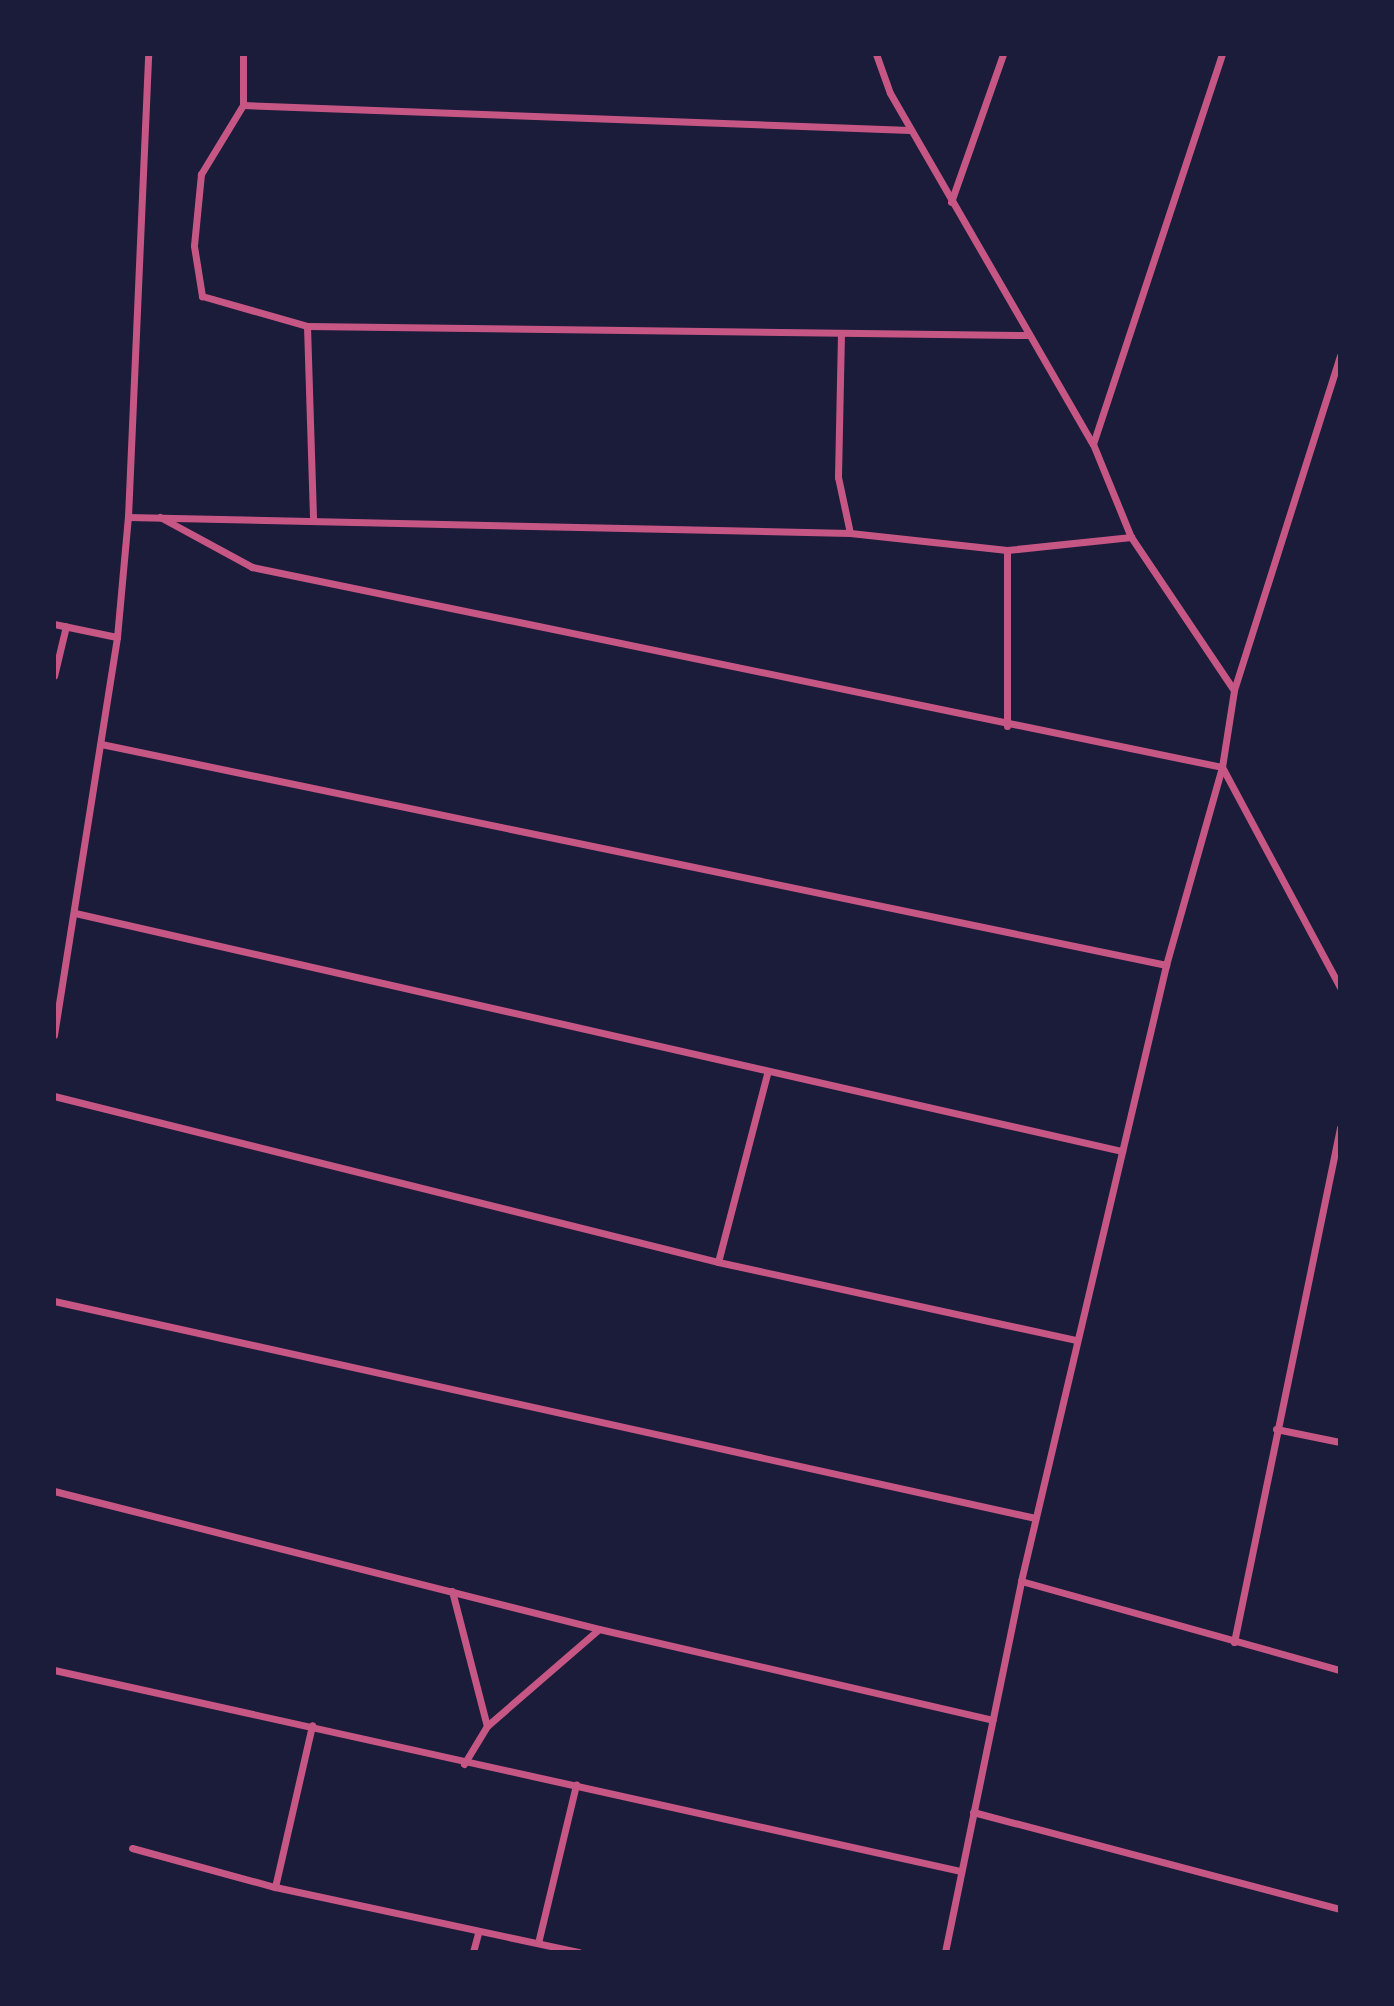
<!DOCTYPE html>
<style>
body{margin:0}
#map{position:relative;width:1394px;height:2006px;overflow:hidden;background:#1b1b3a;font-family:"Archivo Narrow",sans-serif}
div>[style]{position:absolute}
.minor>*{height:7px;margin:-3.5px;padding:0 3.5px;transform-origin:3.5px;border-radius:3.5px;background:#c65784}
span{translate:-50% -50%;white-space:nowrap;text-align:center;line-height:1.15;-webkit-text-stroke:5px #1b1b3a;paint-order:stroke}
.frame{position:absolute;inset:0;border:56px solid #1b1b3a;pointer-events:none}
</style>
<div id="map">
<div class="minor">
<i style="left:243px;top:54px;width:51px;rotate:90deg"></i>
<i style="left:243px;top:105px;width:81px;rotate:121.3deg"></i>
<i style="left:201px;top:174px;width:72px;rotate:95.6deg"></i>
<i style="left:194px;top:246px;width:51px;rotate:80.9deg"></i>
<i style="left:202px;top:296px;width:109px;rotate:15.9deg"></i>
<i style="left:307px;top:326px;width:720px;rotate:0.72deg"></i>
<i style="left:876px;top:54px;width:41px;rotate:70.3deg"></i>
<i style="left:890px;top:93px;width:405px;rotate:60deg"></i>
<i style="left:1093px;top:444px;width:100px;rotate:67.8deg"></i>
<i style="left:1131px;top:537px;width:184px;rotate:56.1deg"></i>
<i style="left:243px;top:105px;width:667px;rotate:2.15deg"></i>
<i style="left:951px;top:202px;width:157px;rotate:-70.6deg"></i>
<i style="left:307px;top:326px;width:193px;rotate:88.2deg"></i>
<i style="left:841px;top:333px;width:144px;rotate:91.2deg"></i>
<i style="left:838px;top:477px;width:57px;rotate:77.9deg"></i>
<i style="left:1093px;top:444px;width:411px;rotate:-71.7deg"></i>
<i style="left:128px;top:517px;width:722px;rotate:1.27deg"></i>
<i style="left:850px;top:533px;width:158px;rotate:6.2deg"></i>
<i style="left:1007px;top:550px;width:125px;rotate:-6deg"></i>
<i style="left:160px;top:517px;width:105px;rotate:28.5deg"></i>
<i style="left:252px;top:567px;width:990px;rotate:11.65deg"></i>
<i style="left:1222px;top:767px;width:250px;rotate:61.8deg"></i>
<i style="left:1007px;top:550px;width:176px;rotate:90deg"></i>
<i style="left:54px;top:624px;width:64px;rotate:11.7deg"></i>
<i style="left:54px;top:676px;width:51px;rotate:-76.5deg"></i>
<i style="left:101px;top:744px;width:1088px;rotate:11.72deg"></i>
<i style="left:75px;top:913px;width:1074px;rotate:12.81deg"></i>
<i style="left:54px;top:1035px;width:403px;rotate:-81deg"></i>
<i style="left:117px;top:637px;width:121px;rotate:-84.8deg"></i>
<i style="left:128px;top:517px;width:463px;rotate:-87.5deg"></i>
<i style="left:54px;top:1096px;width:684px;rotate:14.04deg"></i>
<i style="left:718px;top:1262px;width:367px;rotate:12.3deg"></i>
<i style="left:718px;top:1262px;width:194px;rotate:-75.4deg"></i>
<i style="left:54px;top:1301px;width:1005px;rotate:12.47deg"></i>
<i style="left:1276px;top:1429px;width:65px;rotate:11.5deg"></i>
<i style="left:54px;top:1491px;width:562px;rotate:14.21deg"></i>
<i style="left:599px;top:1629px;width:404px;rotate:13deg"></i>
<i style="left:1021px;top:1581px;width:331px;rotate:15.6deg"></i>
<i style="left:452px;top:1591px;width:139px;rotate:75.5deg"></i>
<i style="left:1234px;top:1642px;width:525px;rotate:-78.35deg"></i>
<i style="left:54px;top:1670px;width:929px;rotate:12.5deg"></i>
<i style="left:464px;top:1764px;width:44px;rotate:-58.8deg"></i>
<i style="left:487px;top:1726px;width:148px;rotate:-40.9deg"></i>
<i style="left:973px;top:1812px;width:380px;rotate:14.8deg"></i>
<i style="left:132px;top:1848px;width:148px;rotate:15.3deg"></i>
<i style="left:275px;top:1887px;width:311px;rotate:12.1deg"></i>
<i style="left:275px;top:1887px;width:166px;rotate:-77.1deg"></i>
<i style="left:538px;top:1943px;width:163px;rotate:-76.5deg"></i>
<i style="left:473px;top:1952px;width:20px;rotate:-75deg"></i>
<i style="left:945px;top:1952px;width:379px;rotate:-78.4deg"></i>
<i style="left:1021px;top:1581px;width:633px;rotate:-76.75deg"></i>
<i style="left:1166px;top:965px;width:206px;rotate:-74.2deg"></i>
<i style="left:1222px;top:767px;width:78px;rotate:-81.1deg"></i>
<i style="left:1234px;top:690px;width:351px;rotate:-72.4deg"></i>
</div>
<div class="frame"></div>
</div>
